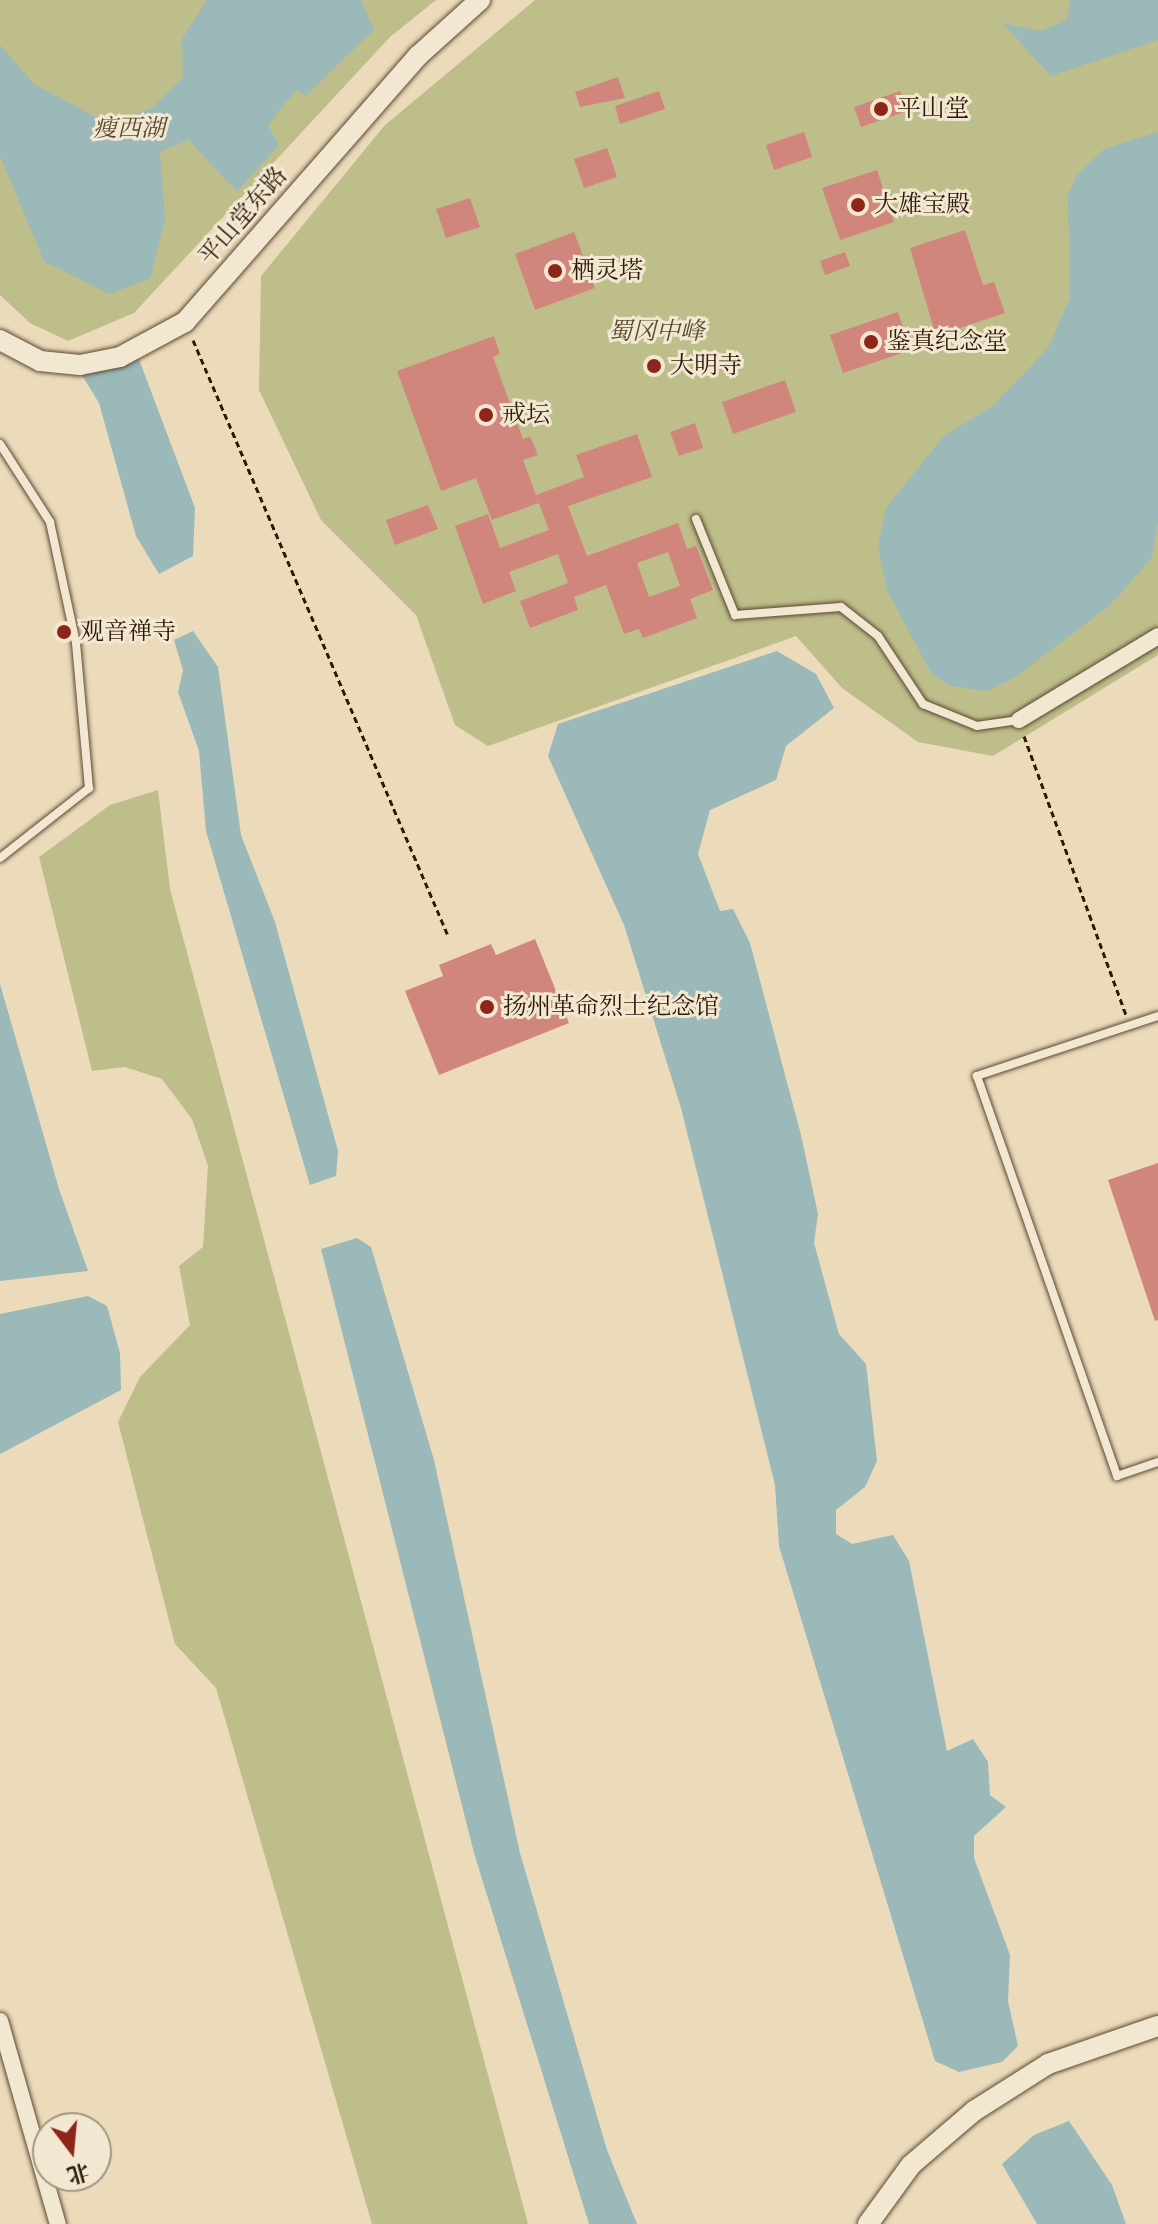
<!DOCTYPE html>
<meta charset="utf-8">
<style>
body{margin:0}
#map{position:relative;width:1158px;height:2224px;overflow:hidden;background:#ebdbba;font-family:"IM FELL French Canon","Noto Serif SC",serif}
div>[style]{position:absolute}
.green>*{inset:0;background:#bebe8b}
.water>*{inset:0;background:#9bb9b8}
.building>*{inset:0;background:#d0867d}
.path>*{height:3px;margin-top:-1.5px;transform-origin:0;background:repeating-linear-gradient(90deg,#2e1808 0 6px,transparent 0 10px)}
.roads{filter:drop-shadow(0 0 2px #5d4934) drop-shadow(0 0 2px #5d4934)}
.service>*{height:8px;margin:-4px;padding:0 4px;transform-origin:4px;border-radius:4px;background:#f2e8d2}
.minor>*{height:16px;margin:-8px;padding:0 8px;transform-origin:8px;border-radius:8px;background:#f2e8d2}
.tertiary>*{height:20px;margin:-10px;padding:0 10px;transform-origin:10px;border-radius:10px;background:#f2e8d2}
.dots>*{width:22px;height:22px;translate:-50% -50%;box-sizing:border-box;border:4px solid #f2e8d2;border-radius:50%}
span{translate:-50% -50%;white-space:nowrap;text-align:center;line-height:1.15;-webkit-text-stroke:6px #f2e8d2;paint-order:stroke}
.poi-label{font-size:24px;color:#2e1808}
.left{translate:0 -50%;text-align:left}
.park-label{font-size:24px;color:#594a2f;font-style:italic}
.street-label{font-size:24px;color:#2e1808}
.north{position:absolute;left:32px;top:2112px;width:80px;height:80px;box-sizing:border-box;background:#f2e8d2;border:2px solid #a49581;border-radius:50%;rotate:164deg;font-size:22px;font-weight:700;line-height:32px;text-align:center;color:#2e1808}
.north::after{content:'';display:block;margin:auto;width:28px;height:36px;background:#8f2418;clip-path:polygon(50% 0,100% 100%,50% 72%,0 100%)}
</style>
<div id="map">
<div class="green">
<i style="clip-path:polygon(0 0,436px 0,390px 37px,134px 313px,68px 341px,30px 323px,0 295px)"></i>
<i style="clip-path:polygon(535px 0,1158px 0,1158px 655px,993px 756px,918px 742px,842px 688px,796px 636px,488px 746px,455px 725px,416px 615px,321px 520px,259px 390px,261px 276px,385px 125px)"></i>
<i style="clip-path:polygon(158px 790px,170px 889px,528px 2224px,372px 2224px,216px 1688px,175px 1644px,118px 1422px,140px 1377px,190px 1325px,179px 1266px,203px 1247px,208px 1166px,192px 1119px,162px 1079px,125px 1067px,92px 1071px,39px 857px,110px 805px)"></i>
</div>
<div class="water">
<i style="clip-path:polygon(207px 0,361px 0,374px 30px,305px 96px,296px 90px,268px 125px,279px 145px,237px 191px,188px 140px,160px 152px,165px 220px,150px 279px,109px 294px,44px 261px,0 156px,0 45px,35px 85px,111px 125px,153px 107px,183px 78px,182px 39px)"></i>
<i style="clip-path:polygon(1070px 0,1158px 0,1158px 40px,1051px 76px,1002px 23px,1040px 31px,1067px 20px)"></i>
<i style="clip-path:polygon(1158px 132px,1158px 522px,1152px 558px,1109px 606px,1014px 678px,987px 691px,950px 686px,931px 673px,887px 590px,878px 546px,886px 508px,943px 437px,994px 405px,1048px 348px,1070px 298px,1068px 195px,1077px 175px,1104px 149px)"></i>
<i style="clip-path:polygon(137px 354px,195px 508px,193px 556px,159px 574px,136px 536px,99px 403px,80px 372px)"></i>
<i style="clip-path:polygon(193px 631px,218px 667px,241px 835px,275px 922px,338px 1151px,336px 1176px,310px 1185px,206px 831px,199px 751px,178px 692px,183px 670px,174px 640px)"></i>
<i style="clip-path:polygon(777px 651px,816px 674px,834px 708px,786px 746px,776px 780px,710px 810px,698px 854px,720px 911px,733px 909px,750px 943px,801px 1135px,818px 1214px,814px 1243px,839px 1334px,866px 1364px,877px 1461px,865px 1487px,836px 1510px,836px 1534px,852px 1544px,893px 1535px,909px 1561px,947px 1751px,973px 1739px,988px 1762px,990px 1795px,1006px 1807px,974px 1836px,974px 1858px,1010px 1955px,1008px 2001px,1018px 2046px,1002px 2062px,959px 2072px,935px 2061px,779px 1546px,775px 1485px,681px 1108px,624px 925px,548px 756px,558px 724px)"></i>
<i style="clip-path:polygon(0 984px,59px 1189px,88px 1271px,0 1281px)"></i>
<i style="clip-path:polygon(357px 1238px,371px 1247px,434px 1460px,520px 1853px,607px 2150px,637px 2224px,589px 2224px,474px 1853px,321px 1249px)"></i>
<i style="clip-path:polygon(88px 1296px,107px 1306px,120px 1353px,121px 1390px,0 1454px,0 1314px)"></i>
<i style="clip-path:polygon(1069px 2121px,1112px 2185px,1126px 2224px,1037px 2224px,1002px 2164px,1034px 2135px)"></i>
</div>
<div class="building">
<i style="clip-path:polygon(618px 77px,625px 98px,580px 107px,575px 92px)"></i>
<i style="clip-path:polygon(659px 91px,665px 109px,620px 124px,615px 106px)"></i>
<i style="clip-path:polygon(900px 91px,907px 111px,861px 127px,854px 107px)"></i>
<i style="clip-path:polygon(804px 132px,812px 157px,774px 170px,766px 145px)"></i>
<i style="clip-path:polygon(607px 148px,617px 177px,584px 188px,574px 159px)"></i>
<i style="clip-path:polygon(877px 170px,894px 222px,840px 240px,822px 188px)"></i>
<i style="clip-path:polygon(470px 198px,480px 227px,446px 238px,436px 209px)"></i>
<i style="clip-path:polygon(965px 230px,983px 285px,994px 282px,1005px 313px,936px 336px,910px 248px)"></i>
<i style="clip-path:polygon(574px 232px,595px 288px,535px 310px,515px 254px)"></i>
<i style="clip-path:polygon(845px 252px,850px 266px,825px 275px,820px 261px)"></i>
<i style="clip-path:polygon(898px 312px,911px 350px,843px 373px,830px 335px)"></i>
<i style="clip-path:polygon(494px 336px,500px 354px,493px 357px,523px 439px,530px 436px,538px 455px,523px 460px,539px 503px,492px 520px,476px 478px,441px 491px,397px 371px)"></i>
<i style="clip-path:polygon(785px 380px,796px 412px,733px 434px,722px 402px)"></i>
<i style="clip-path:polygon(695px 423px,703px 448px,679px 456px,670px 432px)"></i>
<i style="clip-path:polygon(evenodd,637px 434px,652px 477px,568px 506px,587px 556px,678px 523px,687px 549px,696px 546px,713px 590px,690px 599px,697px 618px,643px 638px,639px 629px,624px 634px,606px 585px,574px 597px,578px 610px,530px 628px,520px 601px,568px 583px,558px 554px,509px 572px,516px 591px,483px 604px,455px 526px,488px 514px,500px 548px,549px 530px,536px 495px,584px 477px,576px 455px,637px 434px,668px 552px,680px 586px,649px 597px,637px 563px,668px 552px)"></i>
<i style="clip-path:polygon(428px 505px,438px 529px,395px 545px,386px 520px)"></i>
<i style="clip-path:polygon(535px 939px,569px 1023px,439px 1075px,405px 991px,443px 976px,439px 965px,491px 944px,496px 955px)"></i>
<i style="clip-path:polygon(1158px 1163px,1158px 1320px,1155px 1321px,1108px 1180px)"></i>
</div>
<div class="path">
<i style="left:193px;top:340px;width:650px;rotate:66.82deg"></i>
<i style="left:1024px;top:736px;width:297px;rotate:69.9deg"></i>
</div>
<div class="roads">
<div class="service">
<i style="left:0;top:444px;width:93px;rotate:57.3deg"></i>
<i style="left:50px;top:522px;width:124px;rotate:77.9deg"></i>
<i style="left:76px;top:643px;width:146px;rotate:84.9deg"></i>
<i style="left:89px;top:788px;width:113px;rotate:141.8deg"></i>
<i style="left:696px;top:519px;width:104px;rotate:67.9deg"></i>
<i style="left:735px;top:615px;width:106px;rotate:-4.3deg"></i>
<i style="left:841px;top:607px;width:47px;rotate:38.1deg"></i>
<i style="left:878px;top:636px;width:82px;rotate:56.5deg"></i>
<i style="left:923px;top:704px;width:58px;rotate:22.2deg"></i>
<i style="left:977px;top:726px;width:42px;rotate:-8.1deg"></i>
<i style="left:1158px;top:1016px;width:191px;rotate:161.7deg"></i>
<i style="left:977px;top:1076px;width:424px;rotate:70.7deg"></i>
<i style="left:1117px;top:1476px;width:43px;rotate:-18.9deg"></i>
</div>
<div class="minor">
<i style="left:1019px;top:720px;width:162px;rotate:-31.1deg"></i>
<i style="left:0;top:2021px;width:211px;rotate:74.1deg"></i>
</div>
<div class="tertiary">
<i style="left:0;top:340px;width:45px;rotate:27.7deg"></i>
<i style="left:40px;top:361px;width:40px;rotate:5.7deg"></i>
<i style="left:80px;top:365px;width:41px;rotate:-11.3deg"></i>
<i style="left:120px;top:357px;width:74px;rotate:-28.3deg"></i>
<i style="left:185px;top:322px;width:354px;rotate:-48.8deg"></i>
<i style="left:418px;top:56px;width:84px;rotate:-42.1deg"></i>
<i style="left:868px;top:2224px;width:73px;rotate:-53.9deg"></i>
<i style="left:911px;top:2165px;width:83px;rotate:-40.6deg"></i>
<i style="left:974px;top:2111px;width:88px;rotate:-32.4deg"></i>
<i style="left:1048px;top:2064px;width:116px;rotate:-19.1deg"></i>
</div>
</div>
<div class="dots">
<i style="left:881px;top:109px;background:#8f2418"></i>
<i style="left:858px;top:205px;background:#8f2418"></i>
<i style="left:555px;top:271px;background:#8f2418"></i>
<i style="left:871px;top:342px;background:#8f2418"></i>
<i style="left:654px;top:366px;background:#8f2418"></i>
<i style="left:486px;top:415px;background:#8f2418"></i>
<i style="left:64px;top:632px;background:#8f2418"></i>
<i style="left:487px;top:1007px;background:#8f2418"></i>
</div>
<div class="poi-label">
<span class="left" style="left:897px;top:109px">平山堂</span>
<span class="left" style="left:874px;top:205px">大雄宝殿</span>
<span class="left" style="left:571px;top:271px">栖灵塔</span>
<span class="left" style="left:887px;top:342px">鉴真纪念堂</span>
<span class="left" style="left:670px;top:366px">大明寺</span>
<span class="left" style="left:502px;top:415px">戒坛</span>
<span class="left" style="left:80px;top:632px">观音禅寺</span>
<span class="left" style="left:503px;top:1007px">扬州革命烈士纪念馆</span>
</div>
<div class="park-label">
<span style="left:129px;top:129px">瘦西湖</span>
<span style="left:656px;top:332px">蜀冈中峰</span>
</div>
<div class="street-label">
<span style="left:243px;top:216px;rotate:-49deg">平山堂东路</span>
</div>
<div class="north">北</div>
</div>
